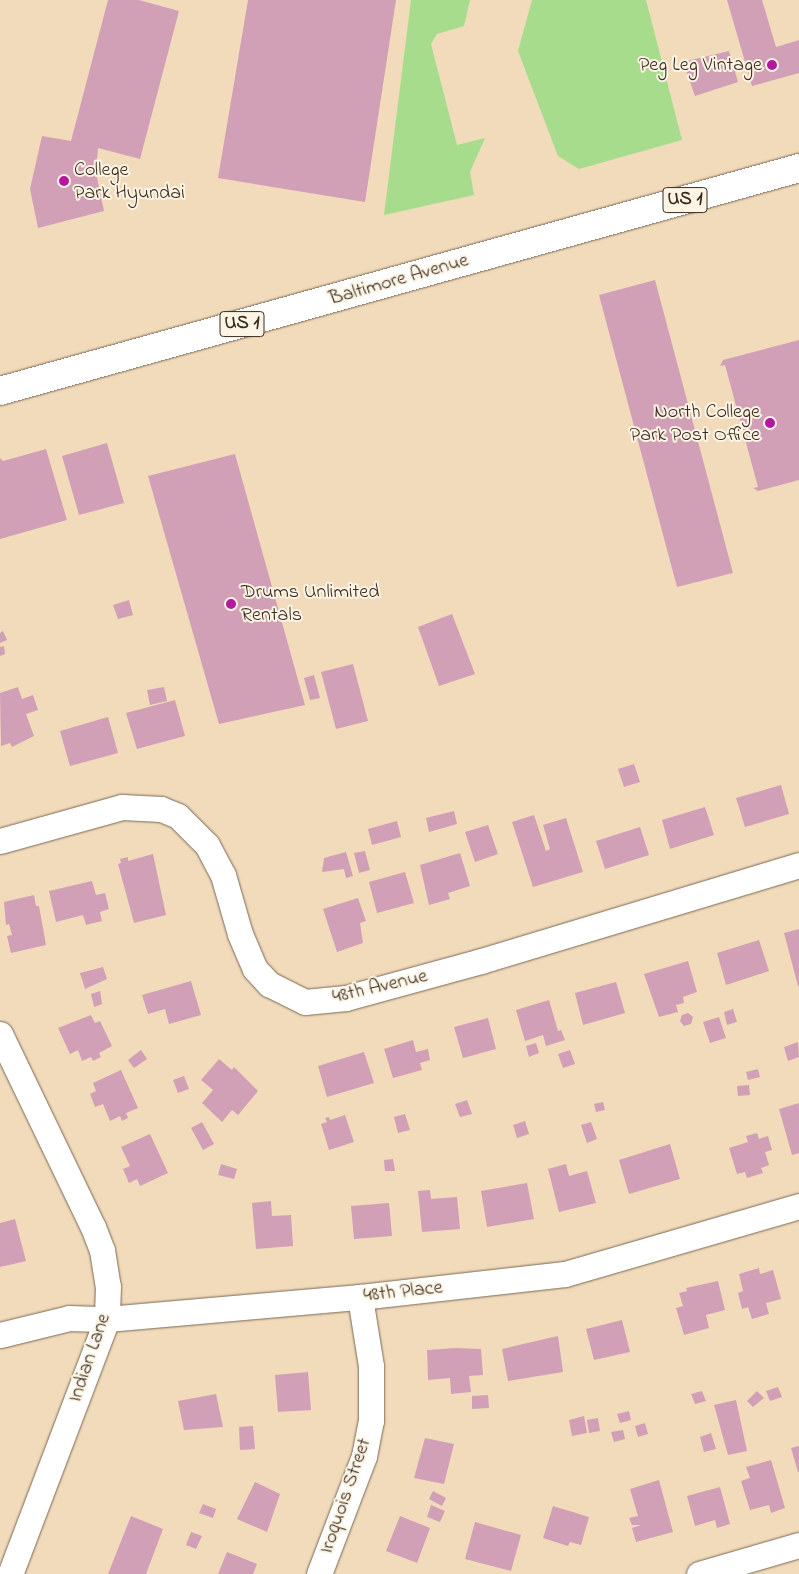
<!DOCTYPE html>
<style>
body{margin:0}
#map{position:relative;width:799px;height:1574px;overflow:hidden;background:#f1dbbb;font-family:"Indie Flower",sans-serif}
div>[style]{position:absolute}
.green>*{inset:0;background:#a7dc8d}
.building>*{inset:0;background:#d1a0b7}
.roads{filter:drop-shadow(0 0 1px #7b6855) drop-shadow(0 0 1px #7b6855)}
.minor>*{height:25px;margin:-12.5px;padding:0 12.5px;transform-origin:12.5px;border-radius:12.5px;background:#fff}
.primary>*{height:28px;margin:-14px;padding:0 14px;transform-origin:14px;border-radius:14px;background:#fff}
.dots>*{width:14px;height:14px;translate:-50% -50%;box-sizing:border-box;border:2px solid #fcf5e5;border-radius:50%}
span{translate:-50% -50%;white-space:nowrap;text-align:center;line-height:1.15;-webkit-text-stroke:4px #fcf5e5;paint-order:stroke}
.shield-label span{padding:1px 4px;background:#fcf5e5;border:1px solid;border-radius:4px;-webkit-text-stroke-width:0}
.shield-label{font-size:19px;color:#3b2a1e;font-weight:700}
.poi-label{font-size:20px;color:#3b2a1e}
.right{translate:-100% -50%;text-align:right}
.left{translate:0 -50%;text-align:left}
.street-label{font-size:20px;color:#3b2a1e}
</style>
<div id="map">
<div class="green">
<i style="clip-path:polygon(411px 0,470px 0,464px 26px,437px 34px,431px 44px,457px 145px,485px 138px,470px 172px,474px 195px,384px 215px)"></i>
<i style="clip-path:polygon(532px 0,646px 0,682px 140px,579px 169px,558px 156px,518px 51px)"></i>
</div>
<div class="building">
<i style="clip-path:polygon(108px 0,139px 0,179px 11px,140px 159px,98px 148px,96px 173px,104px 211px,38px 228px,30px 189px,42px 136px,71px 141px)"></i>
<i style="clip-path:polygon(248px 0,396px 0,365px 202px,218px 178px)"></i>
<i style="clip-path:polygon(727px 0,762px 0,776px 47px,799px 40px,799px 73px,752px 86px)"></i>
<i style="clip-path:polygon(729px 51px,738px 82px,695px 96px,683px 62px)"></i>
<i style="clip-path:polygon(655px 280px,733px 573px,677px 587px,599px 295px)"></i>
<i style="clip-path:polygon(799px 340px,799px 480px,758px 491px,753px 488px,758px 487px,725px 365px,720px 366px,723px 360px)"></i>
<i style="clip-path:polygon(107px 443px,124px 503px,79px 515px,62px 456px)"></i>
<i style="clip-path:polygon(46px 449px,67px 520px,0 539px,0 458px,3px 461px)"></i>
<i style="clip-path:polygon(235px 454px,305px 705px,219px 724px,148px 476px)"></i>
<i style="clip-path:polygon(129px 600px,133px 615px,118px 619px,113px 605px)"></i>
<i style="clip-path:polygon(452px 614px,475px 674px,439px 686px,418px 627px)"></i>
<i style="clip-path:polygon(3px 631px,7px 640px,0 643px,0 633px)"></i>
<i style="clip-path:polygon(4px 646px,5px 654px,0 656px,0 647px)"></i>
<i style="clip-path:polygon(353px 664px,368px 721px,336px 729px,321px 672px)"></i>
<i style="clip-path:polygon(314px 675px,320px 698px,310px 700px,304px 678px)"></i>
<i style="clip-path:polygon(18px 687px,22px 699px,33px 695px,38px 710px,26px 714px,34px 736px,12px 747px,10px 743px,1px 746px,0 693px)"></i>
<i style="clip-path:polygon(164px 687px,167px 701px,150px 705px,147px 690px)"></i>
<i style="clip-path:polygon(175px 700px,185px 736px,137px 749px,126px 713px)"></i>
<i style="clip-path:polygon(108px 717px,118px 753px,70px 766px,60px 731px)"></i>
<i style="clip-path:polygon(634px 764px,640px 782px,624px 787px,618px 769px)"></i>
<i style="clip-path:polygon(781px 785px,789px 814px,745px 827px,736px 798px)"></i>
<i style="clip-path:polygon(705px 807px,714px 835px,670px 849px,662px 820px)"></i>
<i style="clip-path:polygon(454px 811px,457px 824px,429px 832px,426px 818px)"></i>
<i style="clip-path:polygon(534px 815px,546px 851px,550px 849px,543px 825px,566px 818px,583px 872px,533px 887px,512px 822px)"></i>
<i style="clip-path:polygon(397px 821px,401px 837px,372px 845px,368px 829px)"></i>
<i style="clip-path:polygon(488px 825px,498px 854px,475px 862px,465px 832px)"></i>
<i style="clip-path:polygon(640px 827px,649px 855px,605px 869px,596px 841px)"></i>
<i style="clip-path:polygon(365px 851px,370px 870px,359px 873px,354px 853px)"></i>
<i style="clip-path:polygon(346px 852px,353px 876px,346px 878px,344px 869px,322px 872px,324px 858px)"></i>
<i style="clip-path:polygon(460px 853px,470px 886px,448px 893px,450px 899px,429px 905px,420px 865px)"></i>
<i style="clip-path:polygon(153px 854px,166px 915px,134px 923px,118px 864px,121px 863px,120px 859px,128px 857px,128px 861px)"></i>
<i style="clip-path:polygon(405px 872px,414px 903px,377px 913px,369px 882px)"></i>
<i style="clip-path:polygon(92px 881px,96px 895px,105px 893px,109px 909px,100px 912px,102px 921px,86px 925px,83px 915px,56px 922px,49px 891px)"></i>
<i style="clip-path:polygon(34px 895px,36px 906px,39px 906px,46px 945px,11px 953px,7px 936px,12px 935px,9px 924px,6px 925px,4px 902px)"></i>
<i style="clip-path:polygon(358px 898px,366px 921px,360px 923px,363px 943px,337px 952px,323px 909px)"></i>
<i style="clip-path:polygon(799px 929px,799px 986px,798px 986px,784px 933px)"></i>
<i style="clip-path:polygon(759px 940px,769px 971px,726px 985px,717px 953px)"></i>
<i style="clip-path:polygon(688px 961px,697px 992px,683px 997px,684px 1003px,676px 1005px,678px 1012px,659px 1017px,644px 974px)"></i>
<i style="clip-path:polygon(103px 967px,107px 979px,85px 989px,80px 973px)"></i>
<i style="clip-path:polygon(191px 981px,201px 1015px,169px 1024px,165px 1009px,148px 1014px,142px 995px)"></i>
<i style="clip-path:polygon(616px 982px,625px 1013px,583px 1025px,575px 993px)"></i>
<i style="clip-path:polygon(100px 991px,102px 1004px,94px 1007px,91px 994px)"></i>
<i style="clip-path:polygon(549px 1000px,558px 1031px,561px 1030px,565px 1040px,546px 1046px,543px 1035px,525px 1041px,516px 1010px)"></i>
<i style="clip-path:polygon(733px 1009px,737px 1022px,727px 1025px,724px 1012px)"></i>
<i style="clip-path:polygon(688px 1013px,693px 1017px,691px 1024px,684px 1026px,680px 1021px,682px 1015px)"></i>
<i style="clip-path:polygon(91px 1015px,95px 1023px,100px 1021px,112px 1046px,99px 1053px,101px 1057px,93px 1061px,91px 1057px,82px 1061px,78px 1050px,70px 1054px,58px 1028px)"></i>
<i style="clip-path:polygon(719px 1017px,726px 1038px,710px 1043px,703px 1022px)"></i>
<i style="clip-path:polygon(488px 1018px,496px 1049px,463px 1058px,454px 1027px)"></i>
<i style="clip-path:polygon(413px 1040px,416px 1052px,428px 1049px,430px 1060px,420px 1063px,422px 1070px,393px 1078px,384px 1049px)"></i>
<i style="clip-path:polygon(798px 1042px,799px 1057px,788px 1061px,784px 1047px)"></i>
<i style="clip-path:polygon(536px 1043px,539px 1053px,529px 1057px,526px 1046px)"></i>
<i style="clip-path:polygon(141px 1050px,147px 1059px,134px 1068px,128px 1060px)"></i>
<i style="clip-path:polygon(570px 1050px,575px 1064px,563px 1068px,558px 1054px)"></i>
<i style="clip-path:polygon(364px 1052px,374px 1083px,327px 1097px,318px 1066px)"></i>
<i style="clip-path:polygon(219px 1059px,232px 1070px,234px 1067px,258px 1091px,238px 1115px,232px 1110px,222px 1122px,202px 1103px,213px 1090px,201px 1080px)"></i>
<i style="clip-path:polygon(758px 1069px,760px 1077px,748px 1080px,746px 1072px)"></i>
<i style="clip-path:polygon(121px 1070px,138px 1108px,126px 1113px,128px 1118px,122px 1121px,120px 1116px,110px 1121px,103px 1104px,95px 1107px,90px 1094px,96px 1091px,93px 1083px)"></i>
<i style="clip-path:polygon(184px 1076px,189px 1089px,178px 1093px,173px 1080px)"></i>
<i style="clip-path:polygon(749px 1085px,750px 1095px,738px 1096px,737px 1086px)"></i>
<i style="clip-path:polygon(467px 1100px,472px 1114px,460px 1117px,455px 1104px)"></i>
<i style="clip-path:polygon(603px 1102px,605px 1110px,596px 1112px,594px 1104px)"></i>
<i style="clip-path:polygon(799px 1103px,799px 1153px,792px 1155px,779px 1109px)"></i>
<i style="clip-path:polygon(405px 1114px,410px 1130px,398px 1133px,394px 1117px)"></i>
<i style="clip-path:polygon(345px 1115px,354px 1142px,329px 1150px,321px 1124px,327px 1122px,325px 1118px,329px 1117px,330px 1120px)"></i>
<i style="clip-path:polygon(525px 1121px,529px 1134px,517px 1138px,513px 1125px)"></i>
<i style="clip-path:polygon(202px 1122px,214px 1144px,203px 1150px,191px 1128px)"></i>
<i style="clip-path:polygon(591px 1122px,597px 1139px,587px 1143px,581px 1125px)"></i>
<i style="clip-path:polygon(757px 1133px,759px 1139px,768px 1136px,772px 1150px,765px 1152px,769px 1165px,761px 1168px,763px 1173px,747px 1178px,745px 1172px,737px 1174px,729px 1148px,748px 1142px,746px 1136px)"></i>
<i style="clip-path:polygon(150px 1134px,168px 1173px,140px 1186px,137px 1179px,129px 1183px,123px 1169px,130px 1166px,121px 1147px)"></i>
<i style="clip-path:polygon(670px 1144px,680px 1179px,629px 1194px,619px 1160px)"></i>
<i style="clip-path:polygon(393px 1159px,395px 1171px,385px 1171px,384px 1160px)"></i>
<i style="clip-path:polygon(221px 1164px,237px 1169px,234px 1179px,218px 1175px)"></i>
<i style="clip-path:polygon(566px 1164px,569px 1176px,587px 1171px,596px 1203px,559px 1212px,548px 1169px)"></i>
<i style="clip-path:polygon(527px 1183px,534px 1219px,487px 1227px,481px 1191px)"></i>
<i style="clip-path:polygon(430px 1190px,431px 1199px,457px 1197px,460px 1229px,422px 1232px,418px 1191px)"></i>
<i style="clip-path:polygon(271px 1201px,272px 1216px,291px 1215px,293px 1246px,256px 1249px,252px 1203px)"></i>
<i style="clip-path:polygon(389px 1203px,392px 1236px,354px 1239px,351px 1206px)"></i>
<i style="clip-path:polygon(15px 1219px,26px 1261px,0 1267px,0 1223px)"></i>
<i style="clip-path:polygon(759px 1268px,760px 1274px,773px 1270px,781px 1299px,766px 1303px,769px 1314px,752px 1319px,748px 1307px,742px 1309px,738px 1293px,743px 1291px,739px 1274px)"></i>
<i style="clip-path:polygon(718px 1281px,725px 1310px,706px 1315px,709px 1328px,684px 1335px,676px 1308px,683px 1306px,679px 1293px,687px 1291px,686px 1288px)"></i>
<i style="clip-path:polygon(622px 1320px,630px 1352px,594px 1360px,586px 1329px)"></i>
<i style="clip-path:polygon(558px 1336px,563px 1372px,508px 1381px,502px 1349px)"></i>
<i style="clip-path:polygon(456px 1348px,481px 1349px,483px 1375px,469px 1376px,471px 1392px,451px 1394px,450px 1378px,428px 1380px,427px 1350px)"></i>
<i style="clip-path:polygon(308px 1372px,311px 1410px,278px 1412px,275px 1375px)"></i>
<i style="clip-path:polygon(778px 1387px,782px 1397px,770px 1401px,766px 1391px)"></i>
<i style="clip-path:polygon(702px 1391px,706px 1401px,695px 1404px,691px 1394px)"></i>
<i style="clip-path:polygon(757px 1391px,764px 1398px,753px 1407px,747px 1401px)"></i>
<i style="clip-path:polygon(216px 1394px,223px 1427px,184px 1430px,178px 1401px)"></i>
<i style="clip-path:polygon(488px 1395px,489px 1408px,472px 1409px,472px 1396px)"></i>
<i style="clip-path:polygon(736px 1400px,747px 1451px,728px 1455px,714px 1405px)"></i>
<i style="clip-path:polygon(629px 1411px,631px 1420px,620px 1423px,617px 1414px)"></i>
<i style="clip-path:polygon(584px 1416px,587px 1433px,572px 1436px,569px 1420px)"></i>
<i style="clip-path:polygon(598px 1418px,600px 1431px,589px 1433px,587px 1420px)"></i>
<i style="clip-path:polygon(645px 1423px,648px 1434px,638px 1437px,635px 1426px)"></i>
<i style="clip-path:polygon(253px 1426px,255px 1449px,240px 1450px,239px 1427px)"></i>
<i style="clip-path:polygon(623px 1430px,625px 1439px,614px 1442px,611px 1432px)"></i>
<i style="clip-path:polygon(711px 1433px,716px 1449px,704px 1452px,700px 1437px)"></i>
<i style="clip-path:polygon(425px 1438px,454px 1444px,444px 1484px,414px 1478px)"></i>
<i style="clip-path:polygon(799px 1446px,799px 1472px,798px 1472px,791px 1448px)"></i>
<i style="clip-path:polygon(771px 1460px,785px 1508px,771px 1513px,769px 1505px,750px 1510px,741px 1481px,750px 1478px,746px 1467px)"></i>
<i style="clip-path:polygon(659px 1480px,673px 1532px,636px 1542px,632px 1528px,641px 1525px,632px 1525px,629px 1518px,638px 1516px,630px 1489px)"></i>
<i style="clip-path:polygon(255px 1482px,280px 1494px,267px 1532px,237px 1519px)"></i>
<i style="clip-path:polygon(720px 1487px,730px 1524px,717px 1528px,715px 1520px,695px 1526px,687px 1496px)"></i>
<i style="clip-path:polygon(433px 1491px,446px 1498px,442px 1506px,429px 1499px)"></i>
<i style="clip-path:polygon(203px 1504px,216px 1509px,213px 1518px,199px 1513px)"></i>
<i style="clip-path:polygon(431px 1505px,445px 1511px,440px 1522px,427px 1517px)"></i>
<i style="clip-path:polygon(553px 1506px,589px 1517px,581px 1545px,570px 1542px,568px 1546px,543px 1538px)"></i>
<i style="clip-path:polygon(131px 1516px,163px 1529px,146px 1574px,108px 1574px)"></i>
<i style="clip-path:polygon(400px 1516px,430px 1528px,417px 1563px,386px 1551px)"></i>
<i style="clip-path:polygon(475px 1522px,521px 1535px,511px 1571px,465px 1559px)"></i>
<i style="clip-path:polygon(191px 1532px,202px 1536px,196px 1549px,186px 1545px)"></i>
<i style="clip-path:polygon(227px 1552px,257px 1564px,253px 1574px,218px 1574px)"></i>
</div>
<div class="roads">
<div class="minor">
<i style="left:0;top:841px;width:127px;rotate:-15.6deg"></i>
<i style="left:122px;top:807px;width:39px;rotate:3deg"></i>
<i style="left:161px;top:809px;width:18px;rotate:22deg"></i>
<i style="left:178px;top:816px;width:41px;rotate:45deg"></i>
<i style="left:207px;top:845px;width:34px;rotate:62deg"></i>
<i style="left:223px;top:875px;width:61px;rotate:73.9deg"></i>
<i style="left:240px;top:934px;width:38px;rotate:67deg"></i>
<i style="left:255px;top:969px;width:21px;rotate:47deg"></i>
<i style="left:269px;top:984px;width:40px;rotate:26.6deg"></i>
<i style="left:305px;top:1002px;width:41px;rotate:-5.6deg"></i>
<i style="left:346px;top:998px;width:140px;rotate:-15.3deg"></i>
<i style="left:481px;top:961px;width:332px;rotate:-16.8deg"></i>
<i style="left:0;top:1034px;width:214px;rotate:64.3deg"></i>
<i style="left:93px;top:1227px;width:25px;rotate:69deg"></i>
<i style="left:102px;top:1250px;width:36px;rotate:81deg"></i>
<i style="left:108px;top:1286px;width:33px;rotate:92deg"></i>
<i style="left:107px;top:1319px;width:273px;rotate:110.8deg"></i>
<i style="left:0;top:1335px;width:71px;rotate:-13.8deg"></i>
<i style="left:69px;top:1318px;width:38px;rotate:2deg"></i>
<i style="left:107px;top:1319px;width:254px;rotate:-5deg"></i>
<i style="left:360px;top:1297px;width:206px;rotate:-6.4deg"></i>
<i style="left:565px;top:1274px;width:244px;rotate:-16.2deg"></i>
<i style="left:319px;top:1574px;width:126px;rotate:-69.1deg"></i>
<i style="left:364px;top:1456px;width:36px;rotate:-79deg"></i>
<i style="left:371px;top:1421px;width:55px;rotate:-90deg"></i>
<i style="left:371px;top:1366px;width:70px;rotate:-99.1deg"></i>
<i style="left:699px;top:1574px;width:104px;rotate:-16.2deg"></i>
</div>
<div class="primary">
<i style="left:0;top:391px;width:830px;rotate:-15.59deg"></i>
</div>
</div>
<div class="dots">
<i style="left:772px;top:65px;background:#b5179e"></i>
<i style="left:64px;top:181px;background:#b5179e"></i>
<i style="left:770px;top:423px;background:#b5179e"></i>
<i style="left:231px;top:604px;background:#b5179e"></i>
</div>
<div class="shield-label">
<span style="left:685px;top:200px">US 1</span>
<span style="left:242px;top:324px">US 1</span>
</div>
<div class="poi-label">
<span class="right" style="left:762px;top:65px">Peg Leg Vintage</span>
<span class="left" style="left:74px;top:182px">College<br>Park Hyundai</span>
<span class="right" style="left:760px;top:424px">North College<br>Park Post Office</span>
<span class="left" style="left:241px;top:604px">Drums Unlimited<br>Rentals</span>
</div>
<div class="street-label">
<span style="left:399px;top:280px;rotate:-16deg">Baltimore Avenue</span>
<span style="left:380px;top:987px;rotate:-13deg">48th Avenue</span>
<span style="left:403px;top:1292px;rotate:-6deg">48th Place</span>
<span style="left:90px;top:1358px;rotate:-71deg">Indian Lane</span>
<span style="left:346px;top:1496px;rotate:-71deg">Iroquois Street</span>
</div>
</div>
